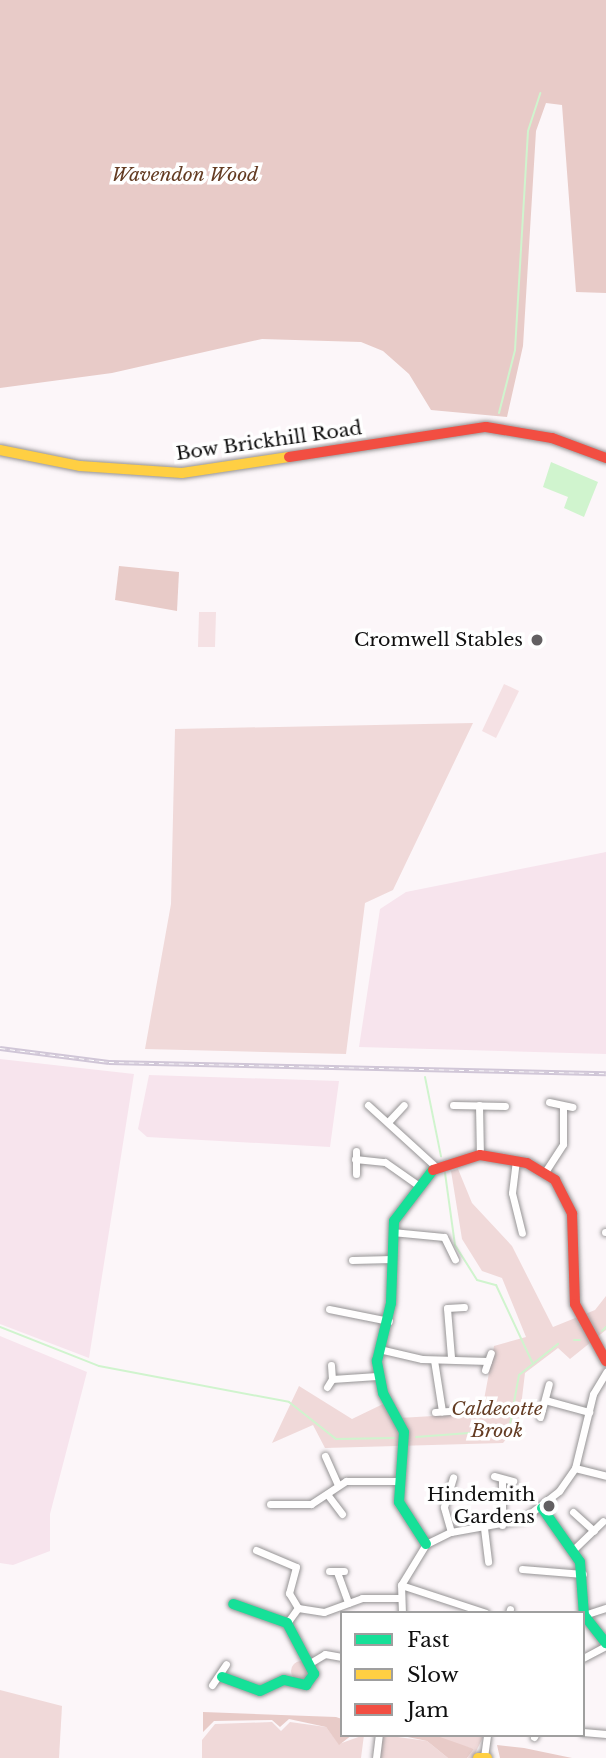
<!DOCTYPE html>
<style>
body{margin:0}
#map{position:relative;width:606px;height:1758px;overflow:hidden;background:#fcf6f9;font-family:"Libre Baskerville",serif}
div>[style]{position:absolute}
.farmland>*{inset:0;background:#f7e4ed}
.green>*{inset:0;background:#f0d9d9}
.round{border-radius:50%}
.forest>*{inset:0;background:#e8cbc8}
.pitch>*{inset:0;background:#f5e1e4}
.water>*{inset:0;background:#d0f4ce}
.stream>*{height:2px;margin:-1px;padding:0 1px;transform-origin:1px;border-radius:1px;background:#d0f4ce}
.roads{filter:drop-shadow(0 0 2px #969495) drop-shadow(0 0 2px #969495)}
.street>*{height:7px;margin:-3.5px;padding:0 3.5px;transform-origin:3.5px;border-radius:3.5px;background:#fffefe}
.fast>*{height:10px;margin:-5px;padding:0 5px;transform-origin:5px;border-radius:5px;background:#16e098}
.slow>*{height:10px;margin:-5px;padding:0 5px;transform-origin:5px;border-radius:5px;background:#ffcf43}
.jam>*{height:10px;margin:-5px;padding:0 5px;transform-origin:5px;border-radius:5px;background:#f24e42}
.rail>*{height:4.5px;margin-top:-2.25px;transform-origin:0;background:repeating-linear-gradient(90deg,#fff 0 5px,#d0c6d7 0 10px);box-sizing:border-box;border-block:2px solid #d0c6d7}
.dots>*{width:19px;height:19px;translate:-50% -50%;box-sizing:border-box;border:4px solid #fff;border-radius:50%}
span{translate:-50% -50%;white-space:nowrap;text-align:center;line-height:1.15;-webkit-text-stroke:7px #fff;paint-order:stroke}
.park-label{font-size:19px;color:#643c23;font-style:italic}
.street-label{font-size:19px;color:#101010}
.poi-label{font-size:19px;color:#101010}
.right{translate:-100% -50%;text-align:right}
.legend{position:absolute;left:340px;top:1611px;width:245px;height:126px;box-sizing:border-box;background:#fff;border:2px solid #9f9f9f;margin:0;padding:9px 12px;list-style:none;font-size:21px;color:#101010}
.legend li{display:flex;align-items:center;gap:14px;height:35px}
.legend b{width:35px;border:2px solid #9f9f9f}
</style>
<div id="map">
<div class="farmland">
<i style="clip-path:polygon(606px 852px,606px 1054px,359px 1047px,380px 909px,406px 892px)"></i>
<i style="clip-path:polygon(0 1059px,134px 1074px,89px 1358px,0 1324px)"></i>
<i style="clip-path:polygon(149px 1075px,339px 1081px,330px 1147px,147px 1137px,138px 1129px)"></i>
<i style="clip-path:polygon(0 1336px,87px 1372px,50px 1514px,50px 1551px,13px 1565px,0 1563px)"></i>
</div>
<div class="green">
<i style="clip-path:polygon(473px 723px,393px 890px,365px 903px,346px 1054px,145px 1049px,171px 904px,175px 729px)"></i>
<i style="clip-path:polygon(458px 1169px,472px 1203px,512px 1246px,553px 1327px,595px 1310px,606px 1296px,606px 1330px,570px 1359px,558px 1348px,525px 1373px,519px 1423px,503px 1443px,325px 1448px,313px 1425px,272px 1443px,299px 1386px,352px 1419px,383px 1404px,399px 1418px,468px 1414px,483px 1405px,494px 1346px,526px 1337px,502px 1278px,482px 1271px,462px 1239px,451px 1171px)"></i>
<i class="round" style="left:291px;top:1661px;width:20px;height:20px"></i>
<i style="clip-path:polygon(0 1690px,62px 1706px,59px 1758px,0 1758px)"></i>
<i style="clip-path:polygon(272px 1722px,281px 1731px,290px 1722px,326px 1727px,339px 1744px,364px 1735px,361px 1758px,202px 1758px,202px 1740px,215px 1724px)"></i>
<i style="clip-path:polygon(383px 1735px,427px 1741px,448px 1758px,380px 1758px)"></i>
<i style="clip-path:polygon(425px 1735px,484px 1735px,473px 1758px,467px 1758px,474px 1749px)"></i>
</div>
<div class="forest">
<i style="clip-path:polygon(0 0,606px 0,606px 293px,576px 292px,562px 105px,546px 103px,536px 131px,523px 346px,507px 417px,431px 410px,409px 374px,383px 351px,361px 342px,262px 339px,112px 373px,0 388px)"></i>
<i style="clip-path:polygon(119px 566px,179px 572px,177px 611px,115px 600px)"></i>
<i style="clip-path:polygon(203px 1712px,336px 1717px,342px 1719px,342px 1735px,352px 1735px,339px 1745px,326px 1727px,289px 1719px,280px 1727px,272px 1720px,214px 1721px,203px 1732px)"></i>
<i style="clip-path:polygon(398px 1735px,440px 1737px,474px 1749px,467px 1758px,448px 1758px,427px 1741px)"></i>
<i style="clip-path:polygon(497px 1745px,524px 1748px,572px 1758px,500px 1758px)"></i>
</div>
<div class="pitch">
<i style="clip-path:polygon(199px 612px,216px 612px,215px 647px,198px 647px)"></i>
<i style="clip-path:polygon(504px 684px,519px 691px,496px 738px,482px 731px)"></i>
</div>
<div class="water">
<i style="clip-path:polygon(551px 462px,598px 482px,584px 517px,564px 508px,568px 497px,543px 487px)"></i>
</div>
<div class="stream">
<i style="left:499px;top:413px;width:65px;rotate:-75.7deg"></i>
<i style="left:515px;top:350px;width:219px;rotate:-86.6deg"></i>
<i style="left:528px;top:131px;width:40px;rotate:-72deg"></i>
<i style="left:425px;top:1077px;width:81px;rotate:78.6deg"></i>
<i style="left:445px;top:1173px;width:73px;rotate:82.1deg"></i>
<i style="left:455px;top:1245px;width:41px;rotate:57.8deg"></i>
<i style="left:477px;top:1280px;width:20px;rotate:15deg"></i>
<i style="left:496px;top:1285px;width:85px;rotate:64.9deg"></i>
<i style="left:0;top:1327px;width:106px;rotate:21.5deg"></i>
<i style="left:99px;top:1366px;width:193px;rotate:10.7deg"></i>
<i style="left:289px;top:1402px;width:60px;rotate:38.2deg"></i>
<i style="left:336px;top:1439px;width:58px;rotate:-1deg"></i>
<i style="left:602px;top:1331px;width:6px;rotate:-45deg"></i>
<i style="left:574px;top:1340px;width:6px"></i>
<i style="left:416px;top:1437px;width:93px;rotate:-4.3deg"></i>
<i style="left:509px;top:1430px;width:56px;rotate:-79.7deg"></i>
<i style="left:519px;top:1375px;width:50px;rotate:-38.5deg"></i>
</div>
<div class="roads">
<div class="street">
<i style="left:549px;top:1102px;width:24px;rotate:12deg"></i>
<i style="left:368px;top:1105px;width:92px;rotate:42.4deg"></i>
<i style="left:453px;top:1105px;width:52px;rotate:1.1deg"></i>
<i style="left:479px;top:1105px;width:50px;rotate:88.9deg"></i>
<i style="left:388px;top:1122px;width:23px;rotate:-47deg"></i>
<i style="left:356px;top:1151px;width:23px;rotate:90deg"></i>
<i style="left:355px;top:1159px;width:30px;rotate:6deg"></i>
<i style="left:385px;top:1162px;width:38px;rotate:35deg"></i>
<i style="left:516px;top:1160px;width:33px;rotate:97deg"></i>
<i style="left:512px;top:1193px;width:41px;rotate:76deg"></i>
<i style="left:545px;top:1172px;width:33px;rotate:-57deg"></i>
<i style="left:563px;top:1144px;width:37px;rotate:-90deg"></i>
<i style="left:392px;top:1232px;width:52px;rotate:5.5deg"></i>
<i style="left:444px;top:1237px;width:25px;rotate:64deg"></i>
<i style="left:605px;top:1232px;width:1px"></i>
<i style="left:352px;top:1260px;width:40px;rotate:-1.4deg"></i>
<i style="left:329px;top:1309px;width:61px;rotate:11.3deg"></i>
<i style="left:379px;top:1349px;width:44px;rotate:13.1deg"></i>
<i style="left:422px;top:1359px;width:66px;rotate:1.7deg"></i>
<i style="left:451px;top:1357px;width:49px;rotate:-94.7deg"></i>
<i style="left:447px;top:1308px;width:17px;rotate:-3deg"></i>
<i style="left:434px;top:1360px;width:52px;rotate:81.1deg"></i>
<i style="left:331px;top:1365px;width:14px;rotate:86deg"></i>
<i style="left:485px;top:1370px;width:18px;rotate:-71deg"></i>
<i style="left:327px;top:1387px;width:9px;rotate:-58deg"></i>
<i style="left:332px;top:1379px;width:45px;rotate:-3.8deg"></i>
<i style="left:545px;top:1400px;width:46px;rotate:15.3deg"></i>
<i style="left:435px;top:1412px;width:14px;rotate:-4deg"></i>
<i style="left:540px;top:1417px;width:34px;rotate:-75deg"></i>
<i style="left:325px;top:1456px;width:30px;rotate:66deg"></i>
<i style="left:575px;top:1468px;width:32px;rotate:14deg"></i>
<i style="left:494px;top:1476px;width:20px;rotate:15deg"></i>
<i style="left:327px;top:1494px;width:25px;rotate:53deg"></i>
<i style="left:270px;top:1504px;width:41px"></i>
<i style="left:311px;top:1504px;width:42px;rotate:-33.3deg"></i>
<i style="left:346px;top:1481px;width:51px"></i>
<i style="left:573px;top:1512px;width:28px;rotate:42deg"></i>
<i style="left:502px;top:1525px;width:44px;rotate:-90deg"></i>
<i style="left:484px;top:1528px;width:34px;rotate:83deg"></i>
<i style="left:451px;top:1532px;width:26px;rotate:-106deg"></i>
<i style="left:444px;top:1507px;width:31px;rotate:-73deg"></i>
<i style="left:574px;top:1549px;width:40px;rotate:-44deg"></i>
<i style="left:256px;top:1550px;width:43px;rotate:23deg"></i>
<i style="left:296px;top:1567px;width:27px;rotate:105deg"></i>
<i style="left:289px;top:1593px;width:17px;rotate:59deg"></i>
<i style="left:298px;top:1608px;width:26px;rotate:9deg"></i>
<i style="left:324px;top:1612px;width:40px;rotate:-20.2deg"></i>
<i style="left:362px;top:1598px;width:37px"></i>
<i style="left:522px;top:1569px;width:61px;rotate:4.7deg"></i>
<i style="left:329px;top:1571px;width:15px"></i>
<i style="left:337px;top:1572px;width:33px;rotate:70deg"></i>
<i style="left:401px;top:1585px;width:89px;rotate:18.2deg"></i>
<i style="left:402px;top:1613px;width:28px;rotate:-92deg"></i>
<i style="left:401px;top:1585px;width:48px;rotate:-58.6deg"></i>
<i style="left:426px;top:1544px;width:28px;rotate:-26deg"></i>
<i style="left:451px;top:1532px;width:73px;rotate:-10.2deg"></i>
<i style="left:523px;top:1519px;width:46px;rotate:-37.9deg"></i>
<i style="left:559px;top:1491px;width:28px;rotate:-55deg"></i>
<i style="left:575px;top:1468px;width:76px;rotate:-76.3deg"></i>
<i style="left:593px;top:1394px;width:26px;rotate:-59deg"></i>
<i style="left:509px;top:1613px;width:4px;rotate:-76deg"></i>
<i style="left:584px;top:1615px;width:23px;rotate:-18deg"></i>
<i style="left:287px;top:1623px;width:19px;rotate:-54deg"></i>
<i style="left:583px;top:1658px;width:26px;rotate:-28deg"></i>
<i style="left:310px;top:1663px;width:17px;rotate:-31deg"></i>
<i style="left:325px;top:1654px;width:17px;rotate:10deg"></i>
<i style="left:212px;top:1685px;width:25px;rotate:-56deg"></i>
<i style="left:583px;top:1732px;width:23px;rotate:5deg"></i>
<i style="left:534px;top:1737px;width:2px;rotate:-63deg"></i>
<i style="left:484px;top:1757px;width:22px;rotate:-82deg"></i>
<i style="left:376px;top:1758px;width:23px;rotate:-83deg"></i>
</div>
<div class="fast">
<i style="left:542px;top:1508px;width:66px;rotate:54.9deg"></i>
<i style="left:580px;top:1562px;width:53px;rotate:85.7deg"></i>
<i style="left:584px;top:1615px;width:36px;rotate:52deg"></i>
<i style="left:426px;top:1544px;width:50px;rotate:-122.7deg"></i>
<i style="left:399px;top:1502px;width:70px;rotate:-85.9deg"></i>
<i style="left:404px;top:1432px;width:44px;rotate:-118.3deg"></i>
<i style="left:383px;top:1393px;width:33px;rotate:-101deg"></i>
<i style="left:377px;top:1361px;width:60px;rotate:-76.4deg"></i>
<i style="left:391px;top:1303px;width:82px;rotate:-87.9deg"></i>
<i style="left:394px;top:1221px;width:64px;rotate:-52.6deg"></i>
<i style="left:222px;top:1677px;width:40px;rotate:20.2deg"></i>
<i style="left:260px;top:1691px;width:26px;rotate:-25deg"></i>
<i style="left:284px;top:1680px;width:23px;rotate:13deg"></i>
<i style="left:306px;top:1685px;width:14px;rotate:-54deg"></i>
<i style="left:314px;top:1674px;width:58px;rotate:-117.9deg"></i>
<i style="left:287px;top:1623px;width:57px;rotate:-160.6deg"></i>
</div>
<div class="slow">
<i style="left:0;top:450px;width:82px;rotate:11.3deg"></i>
<i style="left:80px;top:466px;width:102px;rotate:3.9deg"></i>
<i style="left:182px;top:473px;width:108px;rotate:-8.5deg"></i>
<i style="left:478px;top:1758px;width:9px"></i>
</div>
<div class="jam">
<i style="left:289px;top:457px;width:199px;rotate:-8.7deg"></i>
<i style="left:486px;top:427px;width:67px;rotate:9.5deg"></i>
<i style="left:552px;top:438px;width:58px;rotate:20.3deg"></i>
<i style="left:433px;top:1170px;width:49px;rotate:-17.7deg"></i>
<i style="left:480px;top:1155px;width:48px;rotate:9.7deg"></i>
<i style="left:527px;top:1163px;width:33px;rotate:31deg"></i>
<i style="left:555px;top:1180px;width:38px;rotate:63deg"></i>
<i style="left:572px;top:1214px;width:90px;rotate:88.1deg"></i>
<i style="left:575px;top:1304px;width:65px;rotate:61.5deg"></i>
</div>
</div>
<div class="rail">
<i style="left:0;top:1048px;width:110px;rotate:7.3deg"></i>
<i style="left:109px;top:1062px;width:497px;rotate:1.3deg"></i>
</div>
<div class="dots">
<i style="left:537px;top:640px;background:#636062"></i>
<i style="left:549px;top:1506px;background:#636062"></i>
</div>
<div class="park-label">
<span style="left:185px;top:175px">Wavendon Wood</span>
<span style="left:497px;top:1420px">Caldecotte<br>Brook</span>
</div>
<div class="street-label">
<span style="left:269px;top:441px;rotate:-8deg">Bow Brickhill Road</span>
</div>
<div class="poi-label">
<span class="right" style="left:523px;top:640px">Cromwell Stables</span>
<span class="right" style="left:535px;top:1506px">Hindemith<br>Gardens</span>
</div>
<ul class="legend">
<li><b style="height:9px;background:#16e098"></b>Fast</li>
<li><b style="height:9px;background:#ffcf43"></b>Slow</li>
<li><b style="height:9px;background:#f24e42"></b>Jam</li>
</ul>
</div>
